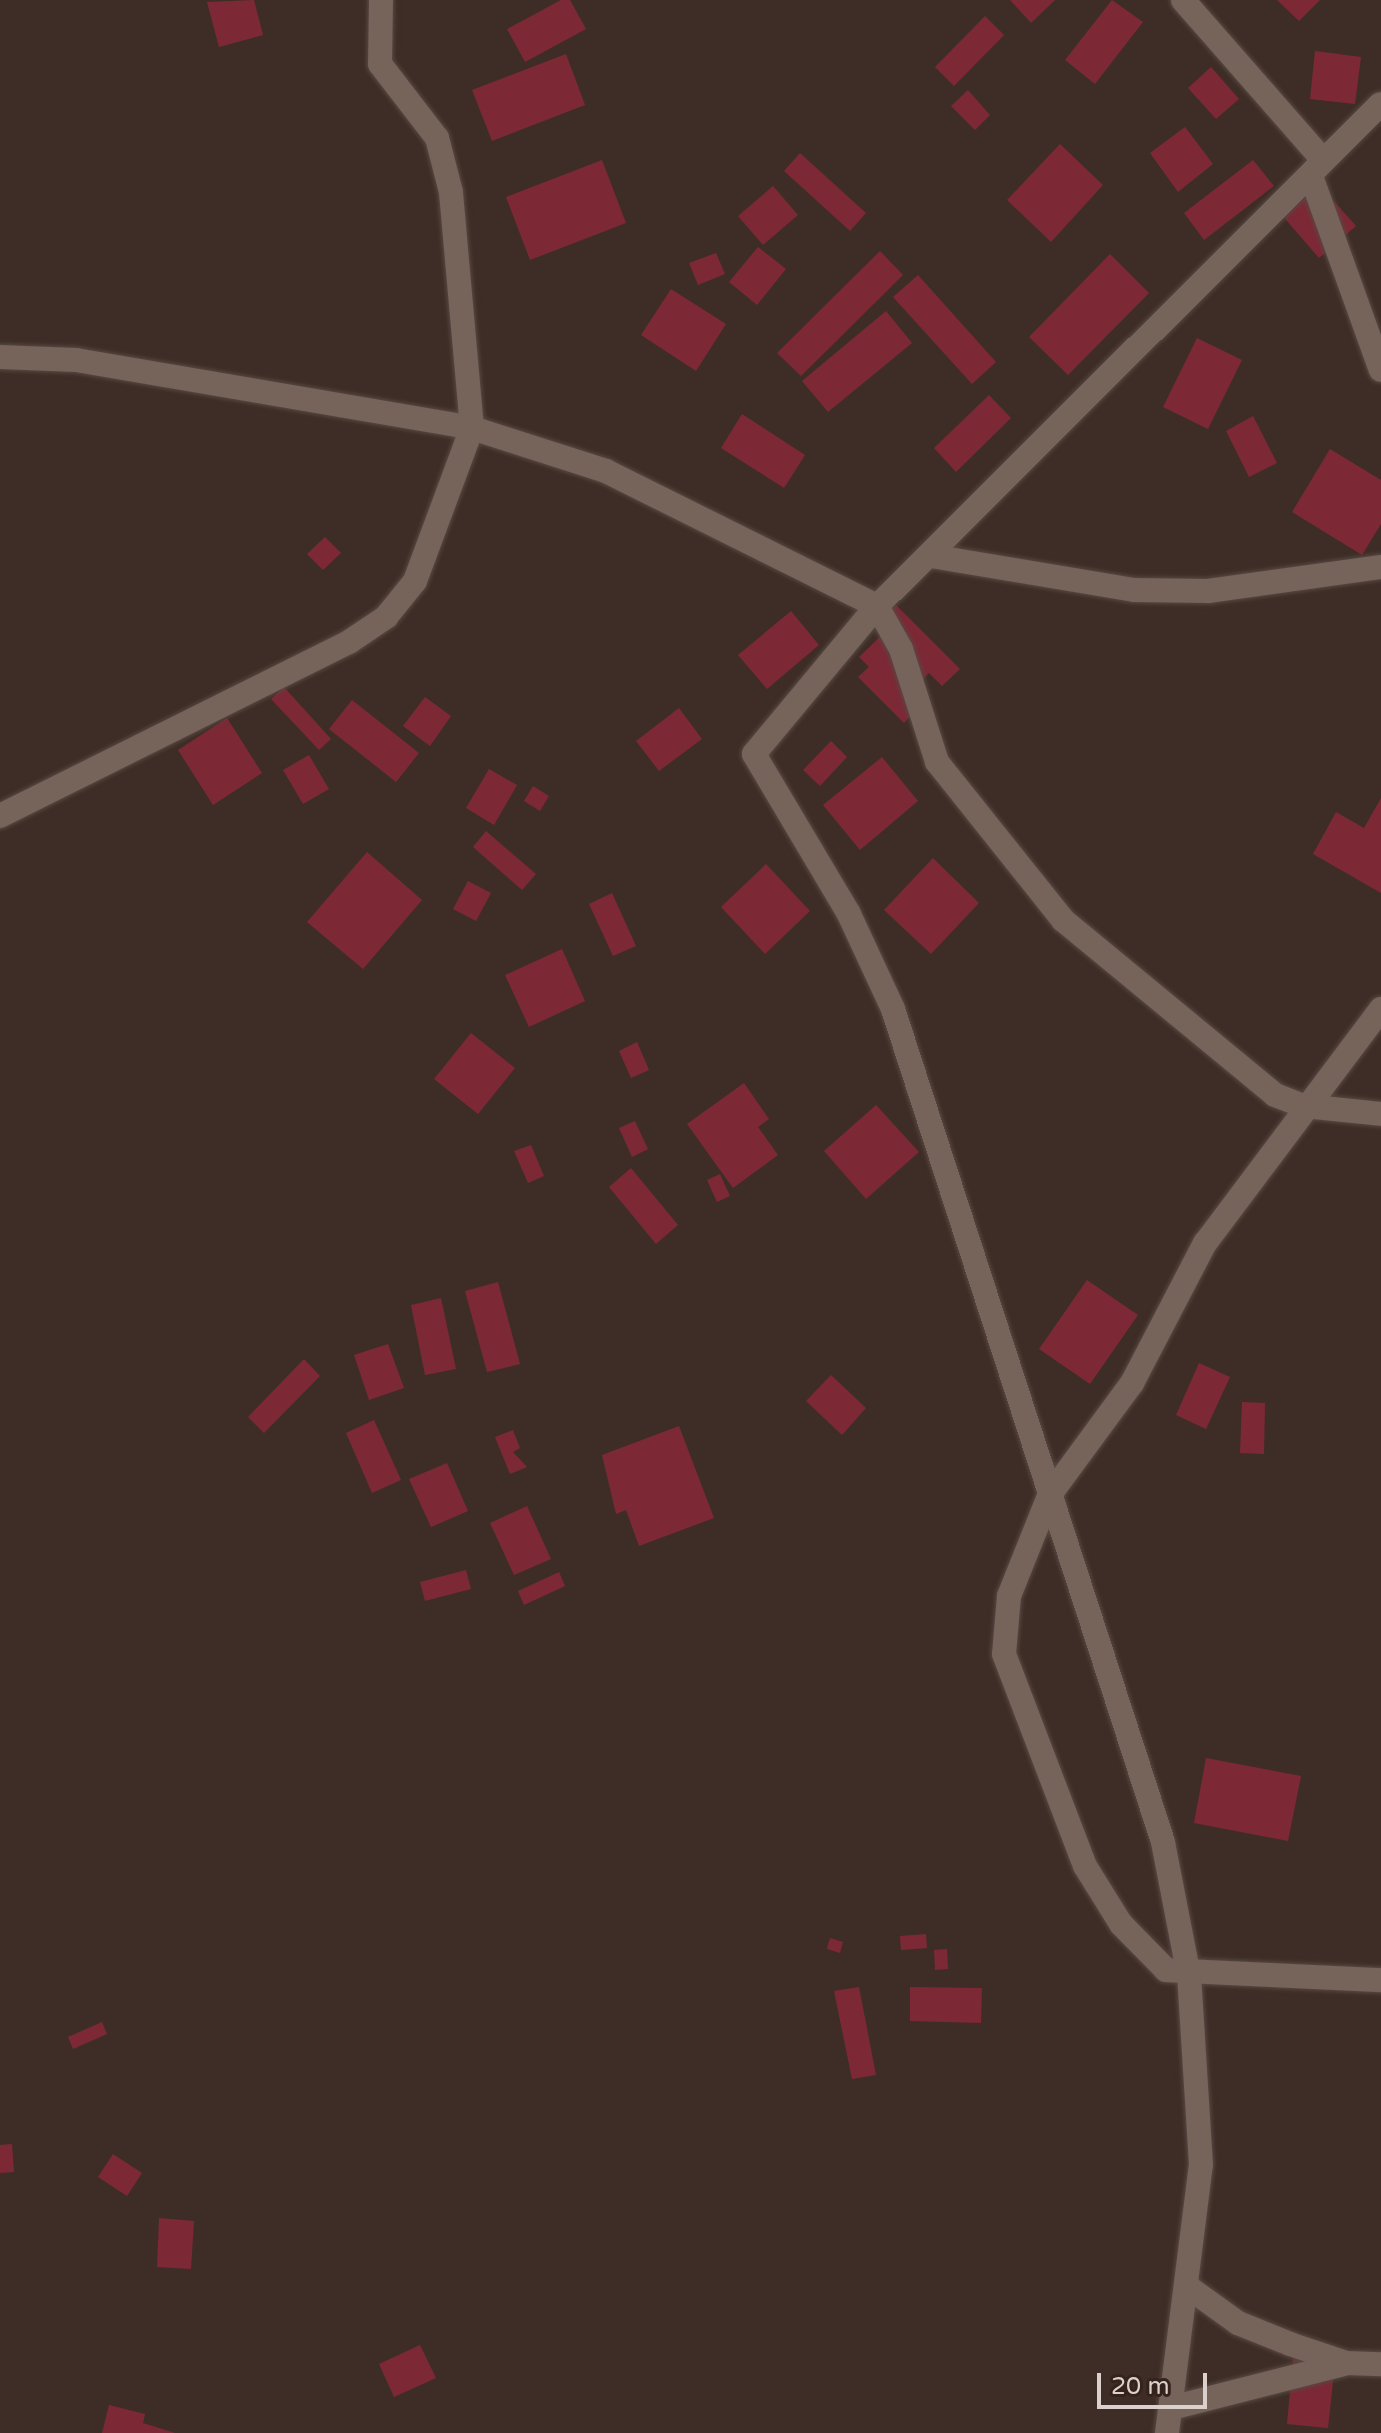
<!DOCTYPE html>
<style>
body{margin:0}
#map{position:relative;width:1381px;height:2433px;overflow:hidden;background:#3e2d26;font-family:"Varela Round",sans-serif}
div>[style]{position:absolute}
.building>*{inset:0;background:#7d2935}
.roads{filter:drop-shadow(0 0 2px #574943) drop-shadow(0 0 2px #574943)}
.minor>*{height:24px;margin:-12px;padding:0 12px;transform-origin:12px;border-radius:12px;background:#76635a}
span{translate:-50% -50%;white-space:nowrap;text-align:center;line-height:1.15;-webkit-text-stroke:8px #34231c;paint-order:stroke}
.scale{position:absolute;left:1097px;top:2373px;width:110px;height:36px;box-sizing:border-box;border:4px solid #dbd0cb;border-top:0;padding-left:10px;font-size:24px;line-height:28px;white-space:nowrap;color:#dbd0cb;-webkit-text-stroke:6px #34231c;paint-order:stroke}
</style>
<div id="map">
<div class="building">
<i style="clip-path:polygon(254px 0,263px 35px,219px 47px,207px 2px)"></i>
<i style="clip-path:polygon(561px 0,570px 0,586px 29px,525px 62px,507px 29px)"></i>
<i style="clip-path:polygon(1010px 0,1055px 0,1031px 23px)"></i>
<i style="clip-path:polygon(1112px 0,1143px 22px,1095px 84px,1065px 60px)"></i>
<i style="clip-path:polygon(1277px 0,1320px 0,1299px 21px)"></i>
<i style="clip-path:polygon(985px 16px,1004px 35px,954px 86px,935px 67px)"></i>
<i style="clip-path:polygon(1315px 51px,1361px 57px,1355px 104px,1310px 99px)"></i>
<i style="clip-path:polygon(566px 54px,585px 105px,492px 141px,472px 90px)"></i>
<i style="clip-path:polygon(1211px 67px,1239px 99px,1216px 119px,1188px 88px)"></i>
<i style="clip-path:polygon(968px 90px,990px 115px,975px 130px,951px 106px)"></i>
<i style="clip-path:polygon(1185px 127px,1213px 164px,1178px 192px,1150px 153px)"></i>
<i style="clip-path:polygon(1060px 144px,1103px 185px,1051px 242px,1007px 200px)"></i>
<i style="clip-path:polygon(800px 153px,866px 213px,850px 231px,784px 171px)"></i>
<i style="clip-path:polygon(602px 160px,626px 223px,530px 260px,506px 197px)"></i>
<i style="clip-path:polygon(1253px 160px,1274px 186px,1204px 240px,1184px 213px)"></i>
<i style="clip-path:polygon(1317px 182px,1356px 226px,1319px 258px,1281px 214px)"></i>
<i style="clip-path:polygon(773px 186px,798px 215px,763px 245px,738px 216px)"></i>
<i style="clip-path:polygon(758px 247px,786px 269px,757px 305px,729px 282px)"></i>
<i style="clip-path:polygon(880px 251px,903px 275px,801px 376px,777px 353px)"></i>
<i style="clip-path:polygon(716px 253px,725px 274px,698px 285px,689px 263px)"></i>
<i style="clip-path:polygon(1110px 254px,1149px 293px,1068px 375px,1029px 337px)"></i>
<i style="clip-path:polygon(918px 275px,996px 362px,972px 384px,893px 297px)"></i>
<i style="clip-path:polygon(671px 289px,726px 324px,696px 371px,641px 335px)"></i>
<i style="clip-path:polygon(886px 311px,912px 343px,828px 412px,802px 381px)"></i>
<i style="clip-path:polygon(1197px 338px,1242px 360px,1208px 429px,1163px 407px)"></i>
<i style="clip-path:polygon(989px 395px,1011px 418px,956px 472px,934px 448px)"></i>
<i style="clip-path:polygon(742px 414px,805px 455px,784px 488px,721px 448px)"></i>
<i style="clip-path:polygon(1253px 416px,1277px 463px,1249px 477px,1226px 431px)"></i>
<i style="clip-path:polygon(1330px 449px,1381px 480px,1381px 524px,1362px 555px,1292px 512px)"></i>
<i style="clip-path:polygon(325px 537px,341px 553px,323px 570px,307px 554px)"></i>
<i style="clip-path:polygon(894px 603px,960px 669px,942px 686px,929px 673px,915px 687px,927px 699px,904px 723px,858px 677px,869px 667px,859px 657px,884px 633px,874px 623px)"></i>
<i style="clip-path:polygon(791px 611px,819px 645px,767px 689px,738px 655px)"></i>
<i style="clip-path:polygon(284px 687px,331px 739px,319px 750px,271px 699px)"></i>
<i style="clip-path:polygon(425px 697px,451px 716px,430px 746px,403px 726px)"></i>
<i style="clip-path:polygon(352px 700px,419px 753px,396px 782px,329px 729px)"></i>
<i style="clip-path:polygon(679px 708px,702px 739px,659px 771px,636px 741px)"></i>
<i style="clip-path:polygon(227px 718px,262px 773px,213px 805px,178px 750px)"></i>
<i style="clip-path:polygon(831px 741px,847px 757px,820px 786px,803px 770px)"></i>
<i style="clip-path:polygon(309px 755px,329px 789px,303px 804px,283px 770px)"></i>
<i style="clip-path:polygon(882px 757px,918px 801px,860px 850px,823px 805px)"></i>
<i style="clip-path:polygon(489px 769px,517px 785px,494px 825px,466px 808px)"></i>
<i style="clip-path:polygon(533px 786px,549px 796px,540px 811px,524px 801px)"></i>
<i style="clip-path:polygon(1381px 798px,1381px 893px,1313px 854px,1336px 812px,1364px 828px)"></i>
<i style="clip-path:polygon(486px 831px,536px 874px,522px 890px,473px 847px)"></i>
<i style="clip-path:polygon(367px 852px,422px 900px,363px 969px,307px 922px)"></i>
<i style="clip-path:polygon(933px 858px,979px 903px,931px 954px,884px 910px)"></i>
<i style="clip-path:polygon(766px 864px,810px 911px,765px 954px,721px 907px)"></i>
<i style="clip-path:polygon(468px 881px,491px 893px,476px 921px,453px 909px)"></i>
<i style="clip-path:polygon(612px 893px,636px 946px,613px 956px,589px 904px)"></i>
<i style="clip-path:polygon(562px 949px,585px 1001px,529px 1027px,505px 975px)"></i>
<i style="clip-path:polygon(471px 1033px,515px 1068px,478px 1114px,434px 1079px)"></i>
<i style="clip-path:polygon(637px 1042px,649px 1070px,631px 1078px,619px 1051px)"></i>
<i style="clip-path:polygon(744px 1083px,769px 1119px,758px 1127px,778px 1155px,733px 1188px,687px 1124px)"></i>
<i style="clip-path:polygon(876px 1105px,919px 1152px,866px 1199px,824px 1151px)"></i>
<i style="clip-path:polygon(635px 1121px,648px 1149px,632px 1157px,619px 1128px)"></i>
<i style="clip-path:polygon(531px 1145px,544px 1176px,528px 1183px,514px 1151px)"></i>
<i style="clip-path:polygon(631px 1168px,678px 1225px,656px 1244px,609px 1187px)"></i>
<i style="clip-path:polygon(720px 1174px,730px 1196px,717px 1202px,707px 1180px)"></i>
<i style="clip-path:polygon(1087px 1280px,1138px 1315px,1090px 1384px,1039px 1349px)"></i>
<i style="clip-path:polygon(498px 1282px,520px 1364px,487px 1372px,465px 1291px)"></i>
<i style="clip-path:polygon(441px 1298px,456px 1369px,425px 1375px,411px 1305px)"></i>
<i style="clip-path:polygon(388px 1344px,404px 1388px,369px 1400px,354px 1355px)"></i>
<i style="clip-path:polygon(304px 1359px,320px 1376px,264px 1433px,248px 1417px)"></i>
<i style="clip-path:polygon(1199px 1363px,1230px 1377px,1206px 1429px,1176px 1415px)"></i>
<i style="clip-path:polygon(831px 1375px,866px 1408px,842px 1435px,806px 1401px)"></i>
<i style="clip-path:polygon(1242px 1402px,1265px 1403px,1264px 1454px,1240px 1453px)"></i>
<i style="clip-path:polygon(374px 1420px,401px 1480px,372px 1493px,346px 1433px)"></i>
<i style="clip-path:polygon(679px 1426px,714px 1518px,639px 1546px,626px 1510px,616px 1514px,602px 1455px)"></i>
<i style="clip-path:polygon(513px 1430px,520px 1448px,513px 1452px,527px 1467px,510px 1474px,495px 1437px)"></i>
<i style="clip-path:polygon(447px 1463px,468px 1511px,431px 1527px,409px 1479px)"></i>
<i style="clip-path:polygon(527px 1506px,551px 1559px,514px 1575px,490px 1523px)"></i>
<i style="clip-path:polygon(466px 1570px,471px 1589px,425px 1601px,420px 1582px)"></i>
<i style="clip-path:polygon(559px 1572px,565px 1586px,524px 1605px,518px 1591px)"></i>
<i style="clip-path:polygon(1206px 1758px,1301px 1776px,1288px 1841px,1194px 1823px)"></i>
<i style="clip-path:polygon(926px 1934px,927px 1948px,901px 1950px,900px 1936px)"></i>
<i style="clip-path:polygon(830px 1938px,843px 1942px,840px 1953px,827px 1949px)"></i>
<i style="clip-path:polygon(947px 1949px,948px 1969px,935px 1970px,934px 1950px)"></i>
<i style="clip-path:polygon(859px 1987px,876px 2075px,852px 2079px,834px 1991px)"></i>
<i style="clip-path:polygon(910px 1987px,982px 1988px,981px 2023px,910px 2021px)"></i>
<i style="clip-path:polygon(102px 2022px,107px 2034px,73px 2049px,68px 2037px)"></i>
<i style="clip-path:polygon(12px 2144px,14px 2172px,0 2173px,0 2145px)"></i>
<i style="clip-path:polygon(113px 2154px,142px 2173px,127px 2196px,98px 2177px)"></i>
<i style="clip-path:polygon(159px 2218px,194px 2221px,191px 2269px,157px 2267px)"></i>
<i style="clip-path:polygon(420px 2345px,436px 2378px,394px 2397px,379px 2364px)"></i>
<i style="clip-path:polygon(1293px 2358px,1335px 2363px,1328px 2428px,1287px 2424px)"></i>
<i style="clip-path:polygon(109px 2405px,145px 2414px,143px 2423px,175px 2433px,102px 2433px)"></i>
</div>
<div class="roads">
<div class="minor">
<i style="left:1183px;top:0;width:213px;rotate:48.8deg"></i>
<i style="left:1311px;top:176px;width:206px;rotate:70.2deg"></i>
<i style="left:0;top:357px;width:76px;rotate:2.3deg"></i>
<i style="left:76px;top:360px;width:402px;rotate:9.7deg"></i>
<i style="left:472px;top:428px;width:141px;rotate:17.8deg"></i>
<i style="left:606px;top:471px;width:303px;rotate:26.5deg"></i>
<i style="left:877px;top:606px;width:49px;rotate:60.8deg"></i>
<i style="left:901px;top:649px;width:119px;rotate:72.3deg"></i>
<i style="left:937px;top:762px;width:202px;rotate:51.4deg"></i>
<i style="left:1063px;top:920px;width:275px;rotate:39.5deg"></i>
<i style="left:1275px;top:1095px;width:31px;rotate:21deg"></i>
<i style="left:1304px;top:1106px;width:77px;rotate:5.9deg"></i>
<i style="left:931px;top:556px;width:206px;rotate:9.5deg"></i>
<i style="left:1134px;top:590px;width:74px;rotate:0.8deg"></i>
<i style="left:1208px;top:591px;width:175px;rotate:-7.9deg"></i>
<i style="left:0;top:816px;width:390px;rotate:-26.5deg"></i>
<i style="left:349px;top:642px;width:45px;rotate:-34deg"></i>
<i style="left:386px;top:617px;width:46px;rotate:-51.1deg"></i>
<i style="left:415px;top:581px;width:163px;rotate:-69.6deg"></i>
<i style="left:472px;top:428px;width:237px;rotate:-95.1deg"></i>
<i style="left:451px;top:192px;width:56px;rotate:-104.5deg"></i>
<i style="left:437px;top:138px;width:93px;rotate:-127.6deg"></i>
<i style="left:380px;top:64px;width:64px;rotate:-89.1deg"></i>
<i style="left:1381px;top:1009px;width:293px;rotate:126.9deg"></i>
<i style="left:1205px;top:1243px;width:158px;rotate:117.5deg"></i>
<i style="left:1132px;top:1383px;width:140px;rotate:126.3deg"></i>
<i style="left:1049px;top:1496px;width:108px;rotate:111.8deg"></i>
<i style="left:1009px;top:1596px;width:58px;rotate:94.9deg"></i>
<i style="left:1004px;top:1654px;width:227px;rotate:69.1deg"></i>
<i style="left:1085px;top:1866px;width:68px;rotate:58.2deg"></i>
<i style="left:1121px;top:1924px;width:64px;rotate:45.6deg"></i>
<i style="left:1166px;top:1970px;width:215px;rotate:2.7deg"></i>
<i style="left:1188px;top:2287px;width:62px;rotate:35.8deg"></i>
<i style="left:1238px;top:2323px;width:56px;rotate:22deg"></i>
<i style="left:1290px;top:2344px;width:59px;rotate:18.7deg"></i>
<i style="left:1346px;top:2363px;width:35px;rotate:2deg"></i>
<i style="left:1171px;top:2408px;width:179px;rotate:-14.3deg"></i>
<i style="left:1167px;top:2433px;width:270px;rotate:-82.8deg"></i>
<i style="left:1201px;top:2165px;width:189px;rotate:-93.6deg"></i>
<i style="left:1189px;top:1976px;width:136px;rotate:-101deg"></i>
<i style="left:1163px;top:1842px;width:876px;rotate:-107.96deg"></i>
<i style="left:893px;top:1009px;width:105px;rotate:-114.9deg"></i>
<i style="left:849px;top:914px;width:186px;rotate:-120.7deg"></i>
<i style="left:754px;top:754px;width:192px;rotate:-50.3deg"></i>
<i style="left:877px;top:606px;width:711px;rotate:-44.89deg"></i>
</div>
</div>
<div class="scale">20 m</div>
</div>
